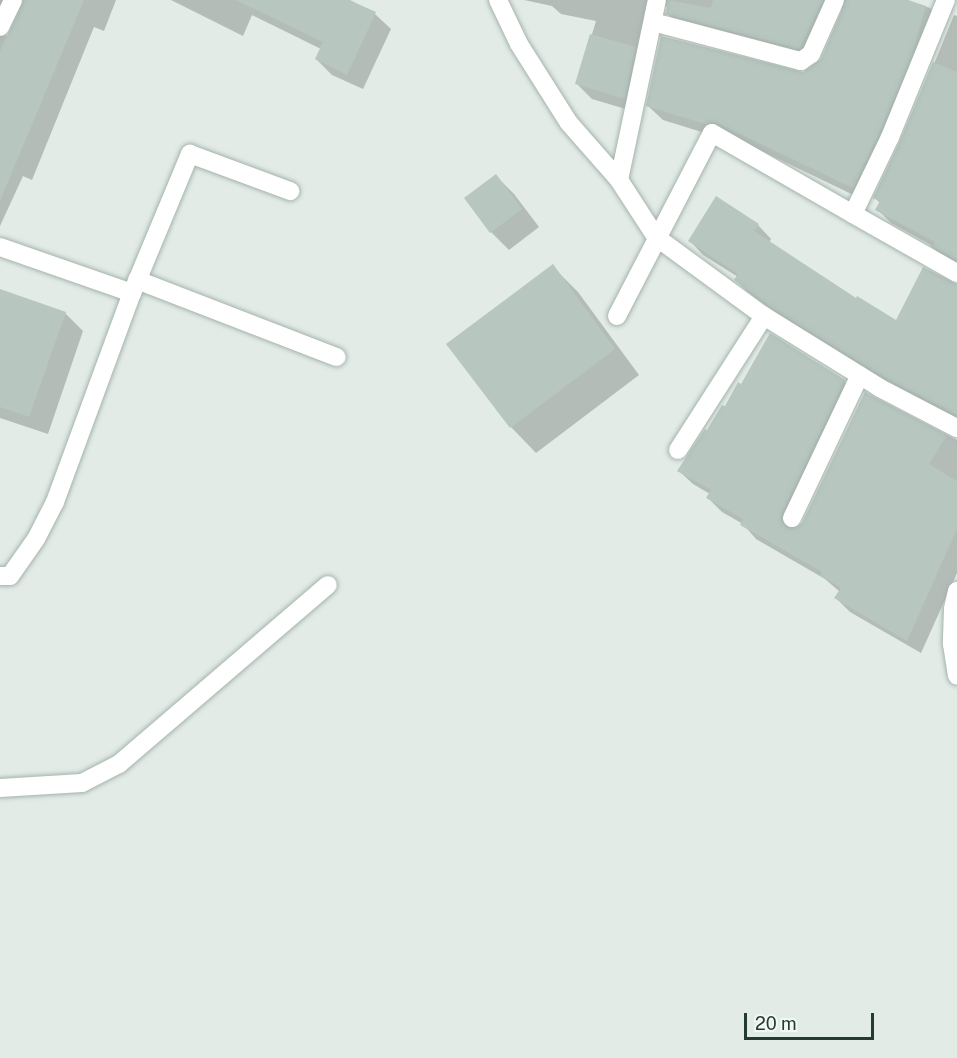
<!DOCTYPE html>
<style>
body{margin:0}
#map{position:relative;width:957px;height:1058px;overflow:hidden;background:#e2ebe6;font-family:"Public Sans",sans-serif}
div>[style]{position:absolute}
.shadow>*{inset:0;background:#0003}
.building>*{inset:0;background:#b7c6bf}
.roads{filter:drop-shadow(0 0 2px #a5b3ac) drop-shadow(0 0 2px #a5b3ac)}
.street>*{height:18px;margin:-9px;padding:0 9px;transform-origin:9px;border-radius:9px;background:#fff}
span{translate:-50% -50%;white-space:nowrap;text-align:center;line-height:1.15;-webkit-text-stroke:6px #f2f8f4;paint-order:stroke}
.scale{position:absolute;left:744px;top:1013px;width:130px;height:27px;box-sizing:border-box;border:3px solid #233b32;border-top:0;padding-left:8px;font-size:18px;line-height:21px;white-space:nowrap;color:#233b32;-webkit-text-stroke:4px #f2f8f4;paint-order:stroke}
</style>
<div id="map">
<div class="shadow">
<i style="clip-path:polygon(evenodd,0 0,116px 0,104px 31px,94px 27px,32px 180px,23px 176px,0 226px,0 0,24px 7px,11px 33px,5px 37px,19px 10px,24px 7px)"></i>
<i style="clip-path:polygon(171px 0,350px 0,375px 14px,391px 29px,363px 89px,332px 75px,316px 59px,321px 49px,252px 15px,243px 36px)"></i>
<i style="clip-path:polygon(524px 0,907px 0,930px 8px,945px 23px,868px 202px,733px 137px,721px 138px,663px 120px,648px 106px,804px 74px,822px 60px,847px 4px,840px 10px,814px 63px,682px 28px,667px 13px,668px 4px,660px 13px,639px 113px,592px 99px,577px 84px,596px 21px,561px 14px,552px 6px)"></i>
<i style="clip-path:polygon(954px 15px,957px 16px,957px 265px,941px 255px,929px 244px,891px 223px,877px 209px,880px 203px,875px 198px,902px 142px)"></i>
<i style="clip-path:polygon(496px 176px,514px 194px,539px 227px,509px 250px,491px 232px)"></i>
<i style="clip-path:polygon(758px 225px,771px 239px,769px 243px,856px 300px,897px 323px,957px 286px,957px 421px,901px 392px,786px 320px,749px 293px,736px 280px,738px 277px,703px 255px,690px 241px)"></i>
<i style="clip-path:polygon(552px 266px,578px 292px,639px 375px,536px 453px,511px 427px)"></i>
<i style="clip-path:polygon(0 290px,65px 313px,83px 331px,48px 434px,0 418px)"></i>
<i style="clip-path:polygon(844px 381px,858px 395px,793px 531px,803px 524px,865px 394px,957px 440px,957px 573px,921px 653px,850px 612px,836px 598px,840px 592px,825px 579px,756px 539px,743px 524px,722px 512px,708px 498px,710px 494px,693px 484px,679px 471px,742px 386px)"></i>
</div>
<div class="building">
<i style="clip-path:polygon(24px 0,84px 0,0 201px,0 51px)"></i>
<i style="clip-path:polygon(236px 0,349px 0,376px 12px,347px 75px,315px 59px,323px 42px)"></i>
<i style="clip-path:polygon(668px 0,711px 8px,713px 0,823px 0,799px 49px,666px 14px)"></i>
<i style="clip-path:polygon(846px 0,908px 0,926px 6px,912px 55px,880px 132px,853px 188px,717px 123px,705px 124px,646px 106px,661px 36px,803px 72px,821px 59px)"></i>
<i style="clip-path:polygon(590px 34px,636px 47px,625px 99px,575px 84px)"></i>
<i style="clip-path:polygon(933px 62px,957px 72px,957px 260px,933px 247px,935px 242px,875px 210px,880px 201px,873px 198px,900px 141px)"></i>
<i style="clip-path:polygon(496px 174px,522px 209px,490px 233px,464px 198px)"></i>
<i style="clip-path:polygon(716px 196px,759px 224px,754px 231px,856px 298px,857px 296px,896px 320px,923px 267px,957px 284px,957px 415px,886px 378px,770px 307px,734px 280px,738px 274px,688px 241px)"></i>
<i style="clip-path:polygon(553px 264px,615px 349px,510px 428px,446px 344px)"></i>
<i style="clip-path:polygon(0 289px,66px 312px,29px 417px,0 407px)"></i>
<i style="clip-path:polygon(770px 333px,845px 380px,782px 513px,781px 519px,787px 528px,793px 529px,802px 523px,865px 392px,947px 435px,929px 464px,957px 481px,957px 529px,907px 641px,834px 598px,841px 588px,820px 575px,822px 572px,740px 525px,743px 519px,706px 498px,711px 490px,677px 471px,705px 429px,707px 430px,722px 405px,725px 406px,738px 382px,741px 384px)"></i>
</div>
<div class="roads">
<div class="street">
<i style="left:498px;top:0;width:49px;rotate:64.5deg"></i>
<i style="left:519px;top:44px;width:93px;rotate:57.7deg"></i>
<i style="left:569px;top:123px;width:76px;rotate:48.7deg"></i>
<i style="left:619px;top:180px;width:68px;rotate:57deg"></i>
<i style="left:656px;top:237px;width:134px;rotate:36.2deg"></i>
<i style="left:764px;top:316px;width:137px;rotate:31.8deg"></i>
<i style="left:880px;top:388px;width:87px;rotate:27.5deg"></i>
<i style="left:653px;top:22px;width:153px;rotate:14.8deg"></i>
<i style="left:801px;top:61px;width:12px;rotate:-35deg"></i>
<i style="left:811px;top:54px;width:59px;rotate:-66deg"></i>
<i style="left:0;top:27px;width:30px;rotate:-64deg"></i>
<i style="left:619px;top:180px;width:184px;rotate:-78.1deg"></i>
<i style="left:853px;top:214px;width:120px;rotate:29.6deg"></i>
<i style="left:0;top:247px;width:140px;rotate:19.2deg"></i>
<i style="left:137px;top:280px;width:214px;rotate:21.1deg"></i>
<i style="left:617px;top:316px;width:206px;rotate:-62.6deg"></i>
<i style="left:712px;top:133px;width:163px;rotate:29.9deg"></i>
<i style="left:853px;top:214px;width:85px;rotate:-64.3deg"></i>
<i style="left:890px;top:137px;width:148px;rotate:-67.8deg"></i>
<i style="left:678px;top:450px;width:159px;rotate:-57.3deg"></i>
<i style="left:792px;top:518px;width:158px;rotate:-64.6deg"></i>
<i style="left:0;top:576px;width:10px"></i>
<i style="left:10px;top:576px;width:45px;rotate:-54.9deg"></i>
<i style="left:36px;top:539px;width:42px;rotate:-62.8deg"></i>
<i style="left:55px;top:502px;width:223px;rotate:-69.8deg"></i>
<i style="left:132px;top:293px;width:151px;rotate:-67.4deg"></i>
<i style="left:190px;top:154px;width:107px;rotate:20.3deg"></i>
<i style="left:957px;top:591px;width:18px;rotate:103deg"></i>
<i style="left:953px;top:609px;width:35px;rotate:92deg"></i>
<i style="left:952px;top:644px;width:32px;rotate:81deg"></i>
<i style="left:0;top:788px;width:82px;rotate:-3.5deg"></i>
<i style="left:82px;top:783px;width:42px;rotate:-27.2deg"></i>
<i style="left:119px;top:764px;width:275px;rotate:-40.6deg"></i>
</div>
</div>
<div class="scale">20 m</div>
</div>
